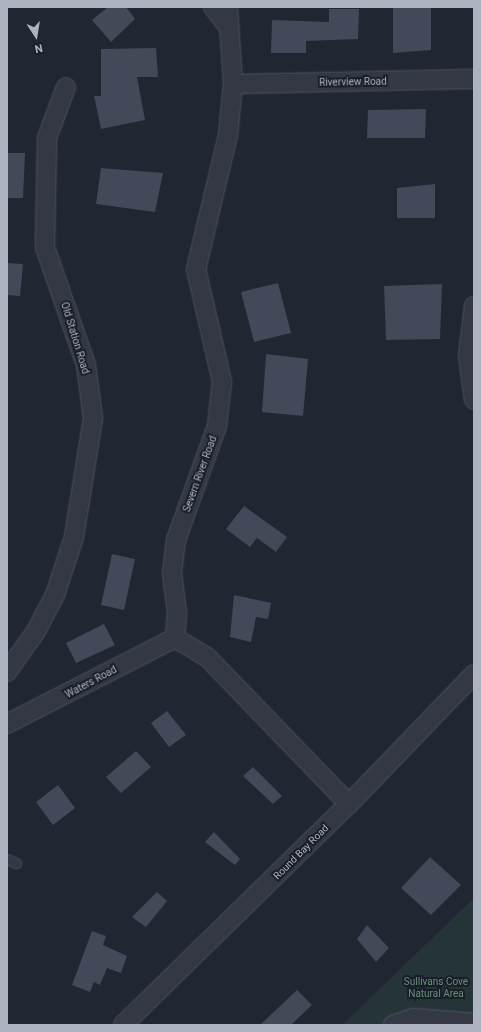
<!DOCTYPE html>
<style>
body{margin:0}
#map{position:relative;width:481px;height:1032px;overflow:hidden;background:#212633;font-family:Roboto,sans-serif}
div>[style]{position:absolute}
.green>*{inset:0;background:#253437}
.building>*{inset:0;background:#424958}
.roads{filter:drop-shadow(0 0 1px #4e535f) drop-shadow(0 0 1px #4e535f)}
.service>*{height:9px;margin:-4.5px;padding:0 4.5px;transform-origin:4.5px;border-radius:4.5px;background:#343844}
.minor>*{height:18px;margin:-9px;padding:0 9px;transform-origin:9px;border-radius:9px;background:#343844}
span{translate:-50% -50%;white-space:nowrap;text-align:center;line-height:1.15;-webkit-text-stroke:4px #191e28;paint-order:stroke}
.street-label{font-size:10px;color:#aeb3c1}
.park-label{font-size:10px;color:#688e76}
.frame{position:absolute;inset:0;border:8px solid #aeb3c1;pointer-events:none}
.north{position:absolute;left:16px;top:16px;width:40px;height:40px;-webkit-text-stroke:3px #191e28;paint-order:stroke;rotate:168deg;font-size:11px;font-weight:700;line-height:16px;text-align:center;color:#aeb3c1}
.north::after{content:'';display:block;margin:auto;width:14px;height:18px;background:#aeb3c1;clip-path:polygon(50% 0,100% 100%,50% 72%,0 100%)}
</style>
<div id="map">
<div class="green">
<i style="clip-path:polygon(474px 898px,474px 1025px,342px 1025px)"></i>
</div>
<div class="building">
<i style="clip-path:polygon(108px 7px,126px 7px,135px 19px,111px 42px,92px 20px)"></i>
<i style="clip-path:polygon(393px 7px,431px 7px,431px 50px,393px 53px)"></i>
<i style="clip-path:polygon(329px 9px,359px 9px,358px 39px,306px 41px,306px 53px,271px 53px,272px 20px,329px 22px)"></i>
<i style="clip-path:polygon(156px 48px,158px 77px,137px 77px,145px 120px,101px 129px,94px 96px,101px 96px,101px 49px)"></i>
<i style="clip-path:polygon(426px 109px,425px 138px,367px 138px,368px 110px)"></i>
<i style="clip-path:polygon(7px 153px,25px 153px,23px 198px,7px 198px)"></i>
<i style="clip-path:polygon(101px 168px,163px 173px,155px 212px,96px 204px)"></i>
<i style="clip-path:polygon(435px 184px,435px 218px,397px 218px,397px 188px)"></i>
<i style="clip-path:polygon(7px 263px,23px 264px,20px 296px,7px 295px)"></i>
<i style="clip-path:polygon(278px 283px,291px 333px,254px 342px,241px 292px)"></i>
<i style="clip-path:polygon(442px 284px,440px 339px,386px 340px,384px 286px)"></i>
<i style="clip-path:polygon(266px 354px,308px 359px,303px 416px,262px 412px)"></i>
<i style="clip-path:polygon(244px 506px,287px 537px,276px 552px,257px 538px,250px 547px,226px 529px)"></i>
<i style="clip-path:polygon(112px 554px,135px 559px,124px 610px,101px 605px)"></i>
<i style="clip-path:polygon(234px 595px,271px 603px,268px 619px,256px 617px,251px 642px,230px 637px)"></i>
<i style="clip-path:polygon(104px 624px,115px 645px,76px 663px,66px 643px)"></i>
<i style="clip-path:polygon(167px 711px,186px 735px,169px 747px,151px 723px)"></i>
<i style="clip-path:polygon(136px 751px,151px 767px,121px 793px,106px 777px)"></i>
<i style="clip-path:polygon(253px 767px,282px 796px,273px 804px,243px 776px)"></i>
<i style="clip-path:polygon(58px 785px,75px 808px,53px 825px,36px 802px)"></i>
<i style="clip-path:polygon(214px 832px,240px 859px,235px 865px,205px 842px)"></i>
<i style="clip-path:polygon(430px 857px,461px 885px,431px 915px,401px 888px)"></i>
<i style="clip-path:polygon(157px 892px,167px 901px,146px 927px,132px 917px)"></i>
<i style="clip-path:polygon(367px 925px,389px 948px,376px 962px,357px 939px)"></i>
<i style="clip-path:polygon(92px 931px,106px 936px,103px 945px,127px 956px,121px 973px,107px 968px,100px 985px,94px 982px,90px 992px,72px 985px)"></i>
<i style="clip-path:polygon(297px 990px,312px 1005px,291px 1025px,260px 1025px)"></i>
</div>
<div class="roads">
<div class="service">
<i style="left:7px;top:859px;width:10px;rotate:24deg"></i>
</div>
<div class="minor">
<i style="left:213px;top:7px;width:24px;rotate:52deg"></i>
<i style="left:228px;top:7px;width:77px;rotate:86.3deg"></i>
<i style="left:233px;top:84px;width:51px;rotate:95.6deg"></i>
<i style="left:228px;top:135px;width:138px;rotate:103.4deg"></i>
<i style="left:196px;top:269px;width:116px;rotate:77deg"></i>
<i style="left:222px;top:382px;width:44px;rotate:96.5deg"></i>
<i style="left:217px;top:426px;width:121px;rotate:109.8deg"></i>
<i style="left:176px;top:540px;width:33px;rotate:97deg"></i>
<i style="left:172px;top:573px;width:40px;rotate:82.9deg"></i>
<i style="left:177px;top:613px;width:25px;rotate:95deg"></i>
<i style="left:175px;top:638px;width:37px;rotate:31deg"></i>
<i style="left:207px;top:657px;width:204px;rotate:46deg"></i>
<i style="left:233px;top:84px;width:241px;rotate:-1.2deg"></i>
<i style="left:474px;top:306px;width:50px;rotate:96.8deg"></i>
<i style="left:468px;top:356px;width:44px;rotate:82.2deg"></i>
<i style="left:7px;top:672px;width:50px;rotate:-54.7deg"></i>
<i style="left:36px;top:631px;width:41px;rotate:-62.2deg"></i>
<i style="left:55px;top:595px;width:61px;rotate:-71.9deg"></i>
<i style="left:74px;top:537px;width:121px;rotate:-80.9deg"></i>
<i style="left:93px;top:418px;width:53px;rotate:-97.5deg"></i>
<i style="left:86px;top:365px;width:125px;rotate:-109.2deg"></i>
<i style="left:45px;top:247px;width:109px;rotate:-88.9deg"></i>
<i style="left:47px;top:138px;width:54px;rotate:-69.6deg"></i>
<i style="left:7px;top:724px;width:189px;rotate:-27.1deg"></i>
<i style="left:123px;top:1025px;width:316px;rotate:-44.4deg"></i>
<i style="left:349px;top:804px;width:180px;rotate:-46.1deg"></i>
<i style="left:393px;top:1025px;width:21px;rotate:-19deg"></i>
<i style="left:413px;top:1018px;width:61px;rotate:4.7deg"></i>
</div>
</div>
<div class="street-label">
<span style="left:353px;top:82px;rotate:-1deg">Riverview Road</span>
<span style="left:75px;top:338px;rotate:73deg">Old Station Road</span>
<span style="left:200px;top:474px;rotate:-70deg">Severn River Road</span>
<span style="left:91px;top:682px;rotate:-28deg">Waters Road</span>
<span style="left:301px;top:852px;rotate:-45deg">Round Bay Road</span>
</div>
<div class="park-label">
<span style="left:436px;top:987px">Sullivans Cove<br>Natural Area</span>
</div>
<div class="frame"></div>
<div class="north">N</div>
</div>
